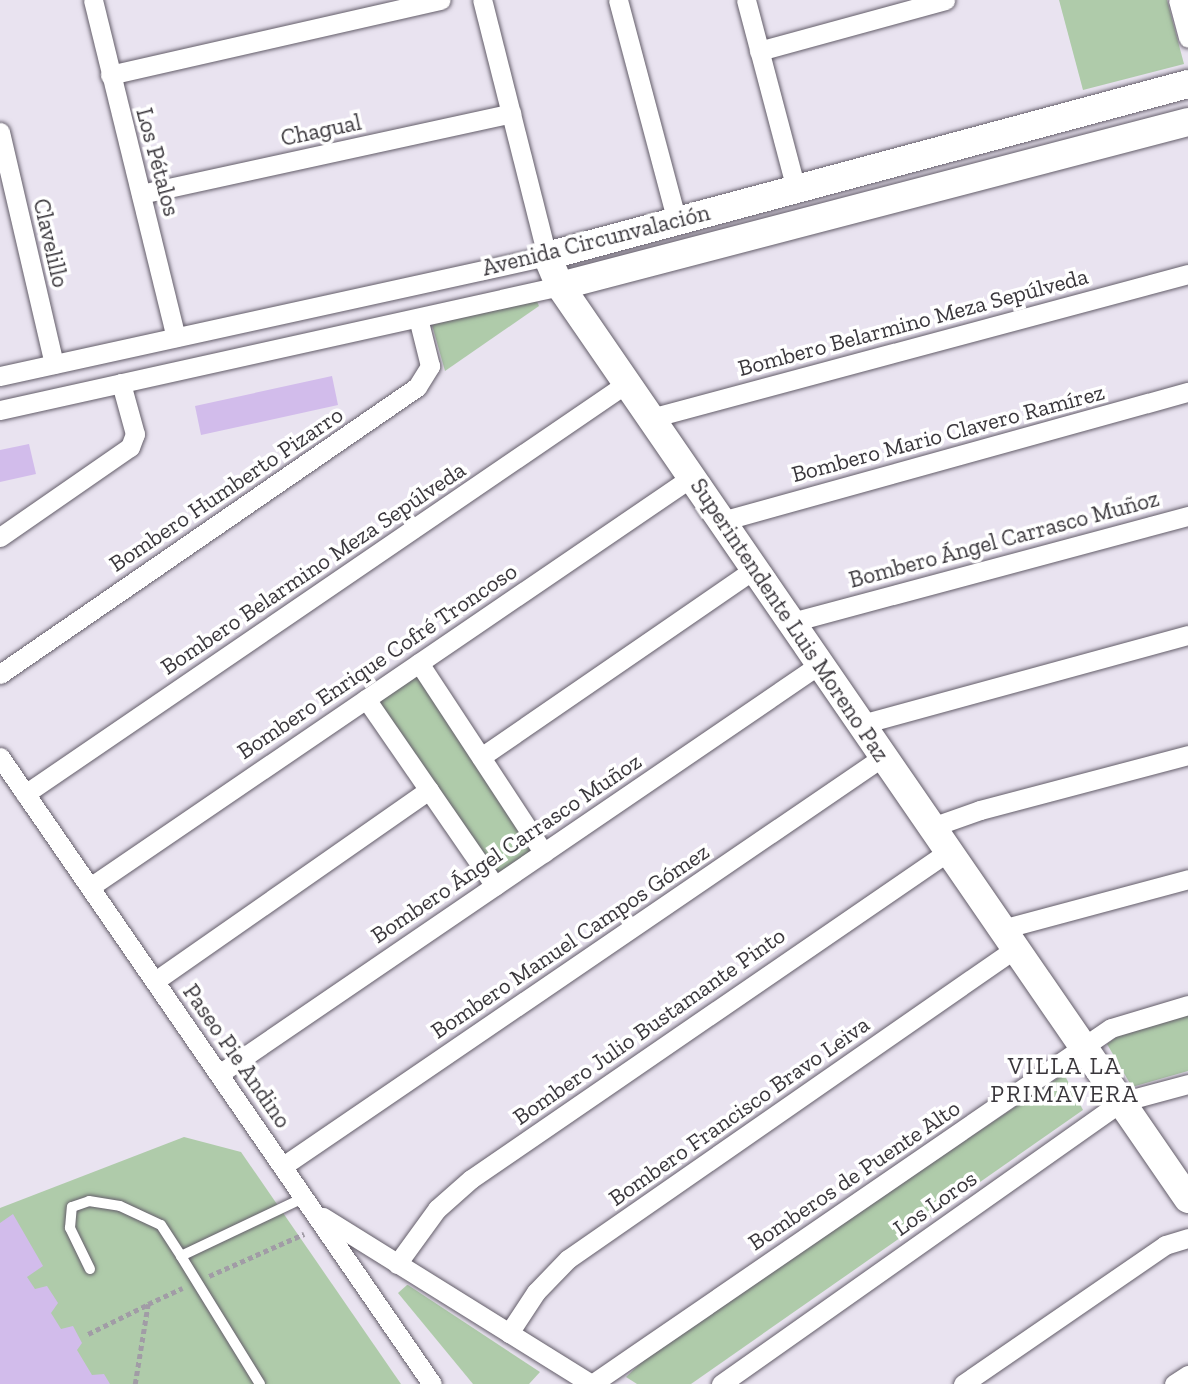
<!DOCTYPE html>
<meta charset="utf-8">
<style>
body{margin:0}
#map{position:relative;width:1188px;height:1384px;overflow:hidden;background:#e9e3f0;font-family:"Zilla Slab",serif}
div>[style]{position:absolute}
.green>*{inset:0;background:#afcbaa}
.building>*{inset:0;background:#d2bceb}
.path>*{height:4.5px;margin-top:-2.25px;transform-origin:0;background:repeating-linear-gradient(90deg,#a19ca6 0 5px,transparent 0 8.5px)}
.roads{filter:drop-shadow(0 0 2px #635d69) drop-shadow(0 0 2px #635d69)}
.lane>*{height:10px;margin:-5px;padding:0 5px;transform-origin:5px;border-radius:5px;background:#fff}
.street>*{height:19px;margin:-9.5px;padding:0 9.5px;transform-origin:9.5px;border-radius:9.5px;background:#fff}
.secondary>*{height:28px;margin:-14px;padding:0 14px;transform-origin:14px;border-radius:14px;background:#fff}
span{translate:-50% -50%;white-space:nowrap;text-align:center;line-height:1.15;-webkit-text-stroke:7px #fff;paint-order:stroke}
.street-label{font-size:23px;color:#3a373c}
.neighbourhood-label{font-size:24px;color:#3a373c;letter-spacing:2px}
</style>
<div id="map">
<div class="green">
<i style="clip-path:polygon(1059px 0,1167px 0,1184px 64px,1083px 90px)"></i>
<i style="clip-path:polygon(535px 297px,539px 306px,445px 371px,432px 325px)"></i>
<i style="clip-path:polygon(416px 674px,534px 851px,497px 876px,376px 700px)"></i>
<i style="clip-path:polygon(1188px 1013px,1188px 1071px,1132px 1087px,1107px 1044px,1129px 1028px)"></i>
<i style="clip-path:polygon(1064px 1074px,1083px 1110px,691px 1384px,637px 1384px,626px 1377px,659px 1346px)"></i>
<i style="clip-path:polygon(184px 1137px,241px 1152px,401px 1384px,0 1384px,0 1208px)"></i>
<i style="clip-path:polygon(407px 1285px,408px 1285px,540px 1372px,529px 1384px,473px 1384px,398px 1293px)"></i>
</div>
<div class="building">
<i style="clip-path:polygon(332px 376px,338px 405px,201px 435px,195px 406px)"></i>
<i style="clip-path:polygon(29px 444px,36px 474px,0 482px,0 450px)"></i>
<i style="clip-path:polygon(13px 1214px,43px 1266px,27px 1277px,35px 1289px,47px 1286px,58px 1303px,51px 1313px,61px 1329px,73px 1326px,82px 1343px,77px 1350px,92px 1375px,104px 1374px,110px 1384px,0 1384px,0 1223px)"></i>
</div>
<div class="path">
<i style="left:209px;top:1276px;width:104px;rotate:-23.9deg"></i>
<i style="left:88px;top:1334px;width:66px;rotate:-26.2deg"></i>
<i style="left:135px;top:1384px;width:81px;rotate:-80.8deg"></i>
<i style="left:148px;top:1304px;width:38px;rotate:-25deg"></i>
</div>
<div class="roads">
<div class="lane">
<i style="left:90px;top:1269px;width:46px;rotate:-116deg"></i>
<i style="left:70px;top:1228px;width:21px;rotate:-85deg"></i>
<i style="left:72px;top:1207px;width:18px;rotate:-19deg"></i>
<i style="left:89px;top:1201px;width:31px;rotate:9deg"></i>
<i style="left:120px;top:1206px;width:45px;rotate:24.9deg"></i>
<i style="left:161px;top:1225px;width:37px;rotate:57deg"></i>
<i style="left:260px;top:1384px;width:150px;rotate:-121.7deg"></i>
<i style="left:181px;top:1256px;width:137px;rotate:-25.4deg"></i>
</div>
<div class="street">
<i style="left:93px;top:0;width:347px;rotate:76.2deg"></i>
<i style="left:618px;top:0;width:229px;rotate:75.1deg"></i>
<i style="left:746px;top:0;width:196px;rotate:75.2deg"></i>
<i style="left:1178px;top:0;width:39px;rotate:75deg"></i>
<i style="left:759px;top:51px;width:193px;rotate:-15.3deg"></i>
<i style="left:110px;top:75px;width:339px;rotate:-12.8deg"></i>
<i style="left:0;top:132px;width:238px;rotate:76.9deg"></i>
<i style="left:141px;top:194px;width:379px;rotate:-12.3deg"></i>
<i style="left:0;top:376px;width:560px;rotate:-12.37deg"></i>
<i style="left:547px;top:256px;width:264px;rotate:-104.2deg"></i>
<i style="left:0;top:410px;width:574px;rotate:-12.49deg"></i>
<i style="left:651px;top:418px;width:556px;rotate:-15.01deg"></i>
<i style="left:722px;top:521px;width:484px;rotate:-15.5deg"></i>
<i style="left:0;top:537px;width:158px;rotate:-34.7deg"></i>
<i style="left:130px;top:447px;width:14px;rotate:-69deg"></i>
<i style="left:135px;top:434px;width:53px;rotate:-105.4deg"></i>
<i style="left:792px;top:622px;width:410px;rotate:-15deg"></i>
<i style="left:419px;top:663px;width:227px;rotate:56.7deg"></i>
<i style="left:0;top:674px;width:506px;rotate:-34.54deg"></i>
<i style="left:417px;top:387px;width:25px;rotate:-58deg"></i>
<i style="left:430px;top:366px;width:49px;rotate:-104deg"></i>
<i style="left:366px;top:699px;width:227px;rotate:55.4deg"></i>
<i style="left:862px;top:724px;width:338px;rotate:-15.3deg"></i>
<i style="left:0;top:757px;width:761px;rotate:55.43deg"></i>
<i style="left:481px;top:757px;width:332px;rotate:-34.5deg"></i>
<i style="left:25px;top:794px;width:729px;rotate:-34.32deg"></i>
<i style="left:932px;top:827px;width:51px;rotate:-19.5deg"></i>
<i style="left:980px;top:810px;width:215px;rotate:-14.8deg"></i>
<i style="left:90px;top:887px;width:728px;rotate:-34.26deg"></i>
<i style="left:1002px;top:929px;width:193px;rotate:-15deg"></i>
<i style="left:155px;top:981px;width:334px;rotate:-34.9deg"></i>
<i style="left:219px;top:1074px;width:728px;rotate:-34.3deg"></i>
<i style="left:283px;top:1166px;width:728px;rotate:-34.3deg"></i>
<i style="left:323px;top:1217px;width:316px;rotate:31.9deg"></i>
<i style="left:397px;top:1264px;width:68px;rotate:-54deg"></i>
<i style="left:437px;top:1209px;width:45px;rotate:-41.4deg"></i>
<i style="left:471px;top:1179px;width:580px;rotate:-34.46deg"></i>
<i style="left:509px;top:1333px;width:49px;rotate:-56.6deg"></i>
<i style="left:536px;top:1292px;width:46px;rotate:-45.9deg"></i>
<i style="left:568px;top:1259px;width:545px;rotate:-34.77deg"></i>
<i style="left:592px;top:1384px;width:629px;rotate:-34.45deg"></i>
<i style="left:1111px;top:1028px;width:80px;rotate:-16.6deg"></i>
<i style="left:721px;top:1384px;width:489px;rotate:-35.2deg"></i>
<i style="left:1121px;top:1102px;width:69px;rotate:-15deg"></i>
<i style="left:963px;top:1384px;width:245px;rotate:-34.5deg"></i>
<i style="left:1165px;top:1245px;width:24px;rotate:-17deg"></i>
<i style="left:1174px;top:1384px;width:17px;rotate:-33deg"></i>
</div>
<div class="secondary">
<i style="left:1188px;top:84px;width:664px;rotate:164.98deg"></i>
<i style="left:547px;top:256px;width:33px;rotate:67deg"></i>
<i style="left:560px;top:286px;width:1108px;rotate:55.48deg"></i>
<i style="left:560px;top:286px;width:649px;rotate:-14.64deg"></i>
</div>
</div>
<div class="street-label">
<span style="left:321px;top:130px;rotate:-12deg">Chagual</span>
<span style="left:158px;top:162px;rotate:75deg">Los Pétalos</span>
<span style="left:596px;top:240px;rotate:-14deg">Avenida Circunvalación</span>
<span style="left:51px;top:243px;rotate:77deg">Clavelillo</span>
<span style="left:913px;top:322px;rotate:-15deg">Bombero Belarmino Meza Sepúlveda</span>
<span style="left:948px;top:433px;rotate:-15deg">Bombero Mario Clavero Ramírez</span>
<span style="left:226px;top:489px;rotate:-34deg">Bombero Humberto Pizarro</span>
<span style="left:1004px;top:539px;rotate:-15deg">Bombero Ángel Carrasco Muñoz</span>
<span style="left:313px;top:568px;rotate:-34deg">Bombero Belarmino Meza Sepúlveda</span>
<span style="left:790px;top:620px;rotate:56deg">Superintendente Luis Moreno Paz</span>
<span style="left:377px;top:661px;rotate:-34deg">Bombero Enrique Cofré Troncoso</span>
<span style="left:506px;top:848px;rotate:-34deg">Bombero Ángel Carrasco Muñoz</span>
<span style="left:570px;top:941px;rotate:-34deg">Bombero Manuel Campos Gómez</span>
<span style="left:649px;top:1026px;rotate:-35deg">Bombero Julio Bustamante Pinto</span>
<span style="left:237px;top:1056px;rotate:55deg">Paseo Pie Andino</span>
<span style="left:739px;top:1111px;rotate:-35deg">Bombero Francisco Bravo Leiva</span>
<span style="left:854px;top:1175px;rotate:-34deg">Bomberos de Puente Alto</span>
<span style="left:935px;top:1203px;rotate:-35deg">Los Loros</span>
</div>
<div class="neighbourhood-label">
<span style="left:1065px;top:1080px">VILLA LA<br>PRIMAVERA</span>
</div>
</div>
